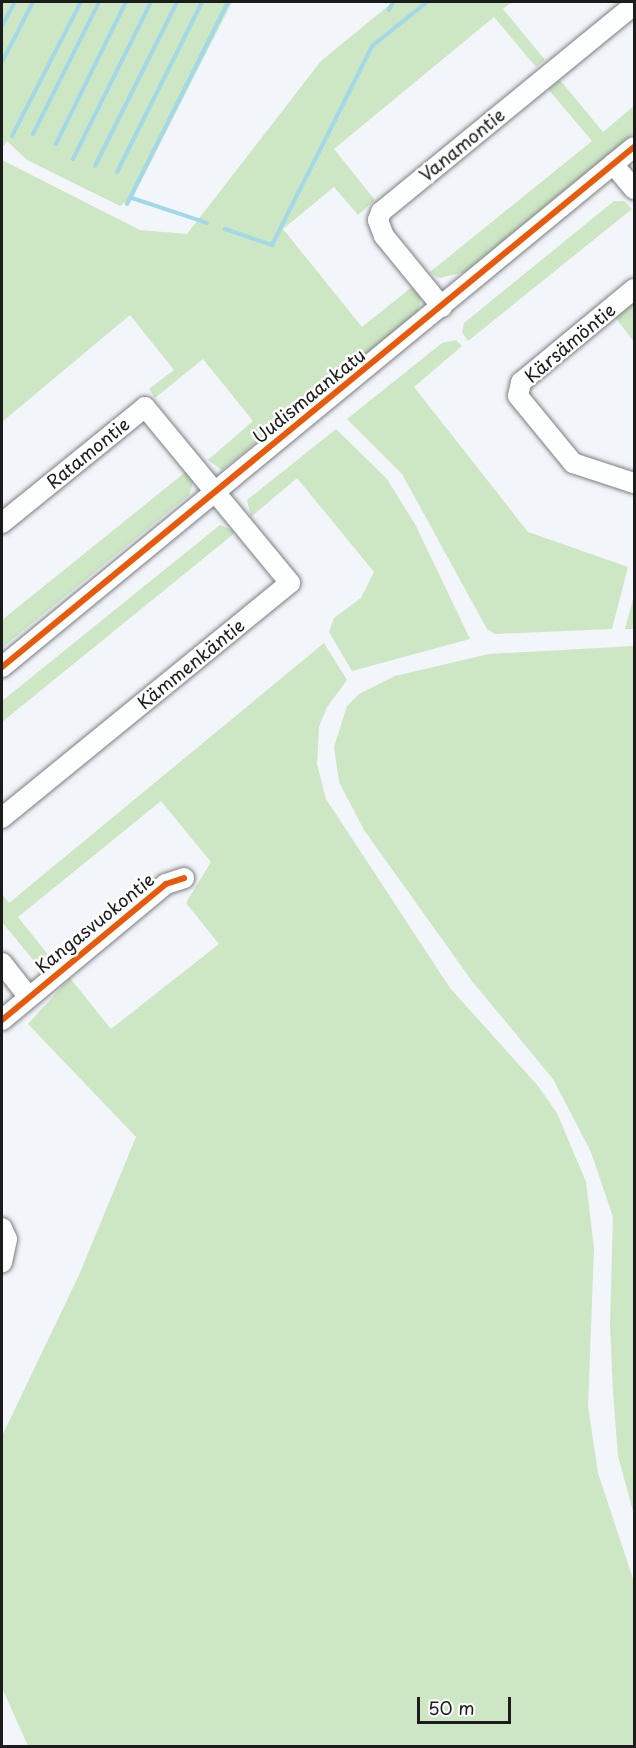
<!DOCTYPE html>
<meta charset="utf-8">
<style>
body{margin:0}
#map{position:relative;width:636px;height:1748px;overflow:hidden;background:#f2f5fa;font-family:"Playpen Sans",sans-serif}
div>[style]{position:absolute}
.green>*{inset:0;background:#cde6c4}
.stream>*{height:4px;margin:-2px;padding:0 2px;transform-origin:2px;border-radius:2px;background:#a2d8e8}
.roads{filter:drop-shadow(0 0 2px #7c7e80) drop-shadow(0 0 2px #7c7e80)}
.minor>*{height:20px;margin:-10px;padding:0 10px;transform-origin:10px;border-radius:10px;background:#fdfefe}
.cycleway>*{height:6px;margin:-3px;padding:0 3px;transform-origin:3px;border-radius:3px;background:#e8590c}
span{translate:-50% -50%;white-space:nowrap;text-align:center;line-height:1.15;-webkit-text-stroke:5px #fff;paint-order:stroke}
.street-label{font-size:18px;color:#1c1c1c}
.frame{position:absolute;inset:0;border:3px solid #1c1c1c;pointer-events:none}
.scale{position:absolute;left:417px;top:1697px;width:94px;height:27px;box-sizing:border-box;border:3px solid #1c1c1c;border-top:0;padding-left:8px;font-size:18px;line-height:21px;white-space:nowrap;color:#1c1c1c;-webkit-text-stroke:4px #fff;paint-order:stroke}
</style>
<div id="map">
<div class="green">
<i style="clip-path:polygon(2px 2px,232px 2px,133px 197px,120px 206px,27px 160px,7px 141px,2px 148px)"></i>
<i style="clip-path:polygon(393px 2px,512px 2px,503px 9px,545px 60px,536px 67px,494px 17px,334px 149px,375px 200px,358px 215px,334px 187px,283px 229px,362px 327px,412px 287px,421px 298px,418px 312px,222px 470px,208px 460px,253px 421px,203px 359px,155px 398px,149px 389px,174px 370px,130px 315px,2px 422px,2px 160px,140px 230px,187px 234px,321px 61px)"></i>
<i style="clip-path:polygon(560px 80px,603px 132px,634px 106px,634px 133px,465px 272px,439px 278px,430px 272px,592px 141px,548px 89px)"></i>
<i style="clip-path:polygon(614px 201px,624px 201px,632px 209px,468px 341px,462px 332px,464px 323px)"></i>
<i style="clip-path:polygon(634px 301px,634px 342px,615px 317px)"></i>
<i style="clip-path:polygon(456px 340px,462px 346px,414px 387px,528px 532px,628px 567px,612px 629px,495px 634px,487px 629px,402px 474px,347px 419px,442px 343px)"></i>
<i style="clip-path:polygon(336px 429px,387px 479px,416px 526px,470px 639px,352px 671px,329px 632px,334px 618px,361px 598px,374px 572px,297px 478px,251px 517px,247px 500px)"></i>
<i style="clip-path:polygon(188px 470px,194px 479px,189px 495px,2px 648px,2px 620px)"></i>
<i style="clip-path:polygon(220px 525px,236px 532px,2px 722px,2px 701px)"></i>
<i style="clip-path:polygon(634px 595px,634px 629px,625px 629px)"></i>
<i style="clip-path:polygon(324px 643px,347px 680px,327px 707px,319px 727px,317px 764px,326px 799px,450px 988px,538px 1086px,557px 1113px,586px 1182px,594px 1248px,588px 1406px,598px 1473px,634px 1582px,634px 1746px,28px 1746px,2px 1688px,2px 1436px,79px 1275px,136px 1137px,28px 1024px,70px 978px,111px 1029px,219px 944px,186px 903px,211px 862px,161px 801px,18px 917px,54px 962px,43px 972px,2px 922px,2px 894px,9px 903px)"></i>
<i style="clip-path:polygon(634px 646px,634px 1515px,618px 1456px,613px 1392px,610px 1324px,613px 1217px,591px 1152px,553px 1079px,472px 981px,364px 830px,339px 782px,334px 747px,347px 706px,359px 694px,395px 676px,489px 654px)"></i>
</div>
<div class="stream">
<i style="left:389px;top:10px;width:9px;rotate:-63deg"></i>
<i style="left:2px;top:26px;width:27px;rotate:-62deg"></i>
<i style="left:2px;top:62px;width:68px;rotate:-62.7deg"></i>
<i style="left:33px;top:134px;width:148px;rotate:-63.4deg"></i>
<i style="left:12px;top:136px;width:151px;rotate:-62.8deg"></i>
<i style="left:56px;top:144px;width:158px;rotate:-63.8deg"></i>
<i style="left:73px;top:159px;width:175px;rotate:-63.6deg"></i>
<i style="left:95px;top:166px;width:183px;rotate:-63.4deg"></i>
<i style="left:117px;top:172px;width:190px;rotate:-63.4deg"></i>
<i style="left:132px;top:198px;width:79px;rotate:18.4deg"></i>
<i style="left:127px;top:204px;width:226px;rotate:-63.4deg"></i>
<i style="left:225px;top:229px;width:50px;rotate:18.8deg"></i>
<i style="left:272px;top:245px;width:223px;rotate:-63.3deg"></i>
<i style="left:372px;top:46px;width:70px;rotate:-38.7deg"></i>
</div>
<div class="roads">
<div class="minor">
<i style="left:613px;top:164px;width:33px;rotate:50deg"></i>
<i style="left:634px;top:289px;width:146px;rotate:140.5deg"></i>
<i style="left:521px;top:382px;width:14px;rotate:102deg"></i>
<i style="left:518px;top:396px;width:87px;rotate:50.6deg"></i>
<i style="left:573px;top:463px;width:64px;rotate:18.2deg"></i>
<i style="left:442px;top:307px;width:92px;rotate:-129.2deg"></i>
<i style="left:384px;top:236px;width:17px;rotate:-111deg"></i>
<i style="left:378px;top:220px;width:9px;rotate:-69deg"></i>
<i style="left:381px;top:212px;width:327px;rotate:-39.3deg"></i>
<i style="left:2px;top:523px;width:184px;rotate:-39deg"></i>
<i style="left:145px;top:407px;width:228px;rotate:50.5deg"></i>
<i style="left:290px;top:583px;width:372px;rotate:140.8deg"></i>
<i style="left:2px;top:667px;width:818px;rotate:-39.45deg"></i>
<i style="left:2px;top:963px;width:42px;rotate:51.8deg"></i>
<i style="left:2px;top:1020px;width:213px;rotate:-39.7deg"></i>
<i style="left:166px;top:884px;width:19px;rotate:-18deg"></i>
<i style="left:2px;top:1228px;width:12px;rotate:66deg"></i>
<i style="left:7px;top:1239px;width:24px;rotate:102deg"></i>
</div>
</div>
<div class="cycleway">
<i style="left:2px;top:667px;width:818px;rotate:-39.45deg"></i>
<i style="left:2px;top:1020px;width:213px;rotate:-39.7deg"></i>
<i style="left:166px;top:884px;width:19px;rotate:-18deg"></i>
</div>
<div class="street-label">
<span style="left:462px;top:145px;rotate:-39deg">Vanamontie</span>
<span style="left:570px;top:343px;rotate:-40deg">Kärsämöntie</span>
<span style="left:309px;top:396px;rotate:-39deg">Uudismaankatu</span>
<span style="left:88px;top:453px;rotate:-39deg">Ratamontie</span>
<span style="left:191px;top:664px;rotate:-39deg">Kämmenkäntie</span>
<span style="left:95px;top:923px;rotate:-39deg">Kangasvuokontie</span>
</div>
<div class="frame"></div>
<div class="scale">50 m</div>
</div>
